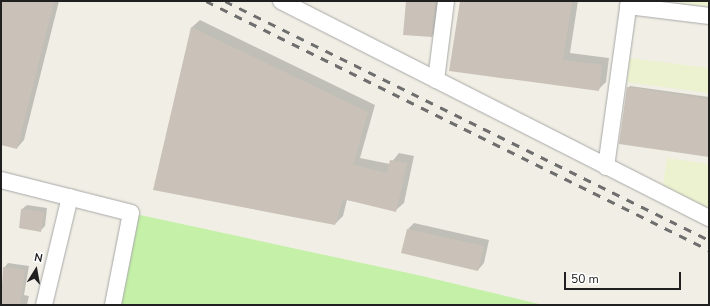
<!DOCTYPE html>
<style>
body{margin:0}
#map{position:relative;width:710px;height:306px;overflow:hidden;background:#f1efe5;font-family:"Nunito Sans",sans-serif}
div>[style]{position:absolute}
.farmland>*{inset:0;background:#ecf2cf}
.grass>*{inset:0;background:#c4f0a7}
.shadow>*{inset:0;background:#0003}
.building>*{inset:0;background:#cac2b8}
.roads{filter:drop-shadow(0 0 1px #a7a7a7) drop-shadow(0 0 1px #a7a7a7)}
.minor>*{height:16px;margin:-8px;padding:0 8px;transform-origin:8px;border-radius:8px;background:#fff}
.rail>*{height:3px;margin-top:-1.5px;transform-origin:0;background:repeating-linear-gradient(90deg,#6e6e6e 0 8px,transparent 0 16px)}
span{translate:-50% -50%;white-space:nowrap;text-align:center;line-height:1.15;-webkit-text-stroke:3.5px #fff;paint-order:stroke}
.frame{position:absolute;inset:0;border:2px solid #202020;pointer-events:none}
.north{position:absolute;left:16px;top:250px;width:40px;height:40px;-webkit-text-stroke:3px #fff;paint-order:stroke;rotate:11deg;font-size:11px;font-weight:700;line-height:16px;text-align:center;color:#202020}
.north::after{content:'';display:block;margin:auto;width:14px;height:18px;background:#202020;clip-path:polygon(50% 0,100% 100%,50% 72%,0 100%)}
.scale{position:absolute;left:564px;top:272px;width:117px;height:18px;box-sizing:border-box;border:2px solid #202020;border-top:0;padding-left:5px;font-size:12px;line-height:14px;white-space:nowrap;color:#202020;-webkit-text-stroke:3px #fff;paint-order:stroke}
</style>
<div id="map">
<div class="farmland">
<i style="clip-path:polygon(670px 1px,709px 1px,709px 7px)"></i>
<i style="clip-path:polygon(629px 58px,709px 68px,709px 93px,627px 82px)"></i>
<i style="clip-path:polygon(667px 158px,709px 164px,709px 209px,663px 185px)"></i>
</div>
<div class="grass">
<i style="clip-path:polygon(131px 213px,422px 276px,543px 305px,113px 305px)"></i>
</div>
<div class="shadow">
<i style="clip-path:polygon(1px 1px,59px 1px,24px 140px,17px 148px,1px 144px)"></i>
<i style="clip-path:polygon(407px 1px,440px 1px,438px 30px,432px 36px)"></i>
<i style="clip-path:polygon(461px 1px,578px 1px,570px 53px,609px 58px,606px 82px,598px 90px)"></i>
<i style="clip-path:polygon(200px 20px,375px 105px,360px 158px,390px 164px,399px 153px,414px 156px,404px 203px,396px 210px,347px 200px,343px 216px,335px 224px,154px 189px,192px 27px)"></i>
<i style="clip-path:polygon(630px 86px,709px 97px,709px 156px,628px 88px)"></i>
<i style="clip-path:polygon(27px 205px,47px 208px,45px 226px,40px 231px,20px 228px,22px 209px)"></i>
<i style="clip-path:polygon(414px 223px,489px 240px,484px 263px,478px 270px,408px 229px)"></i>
<i style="clip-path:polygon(8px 263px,29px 266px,24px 295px,29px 296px,27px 305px,1px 305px,4px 268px)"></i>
</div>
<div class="building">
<i style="clip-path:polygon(1px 1px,54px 1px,17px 149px,1px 145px)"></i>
<i style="clip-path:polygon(406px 1px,435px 1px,432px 37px,403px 35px)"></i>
<i style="clip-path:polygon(460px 1px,572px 1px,563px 60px,602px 65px,599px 91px,449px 71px)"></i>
<i style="clip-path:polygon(191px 27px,368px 112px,353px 165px,387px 173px,390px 160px,407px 163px,396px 212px,343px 199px,335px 225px,153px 190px)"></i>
<i style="clip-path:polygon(627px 87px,709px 99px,709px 157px,619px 144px)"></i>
<i style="clip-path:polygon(21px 209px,44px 212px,41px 232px,19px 228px)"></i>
<i style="clip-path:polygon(407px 229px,484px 246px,478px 271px,401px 253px)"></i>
<i style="clip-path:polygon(3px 267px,25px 270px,20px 305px,1px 305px)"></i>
</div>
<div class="roads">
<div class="minor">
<i style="left:281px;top:1px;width:480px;rotate:26.9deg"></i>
<i style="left:628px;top:6px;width:82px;rotate:7deg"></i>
<i style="left:436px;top:80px;width:80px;rotate:-82.8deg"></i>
<i style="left:606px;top:167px;width:168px;rotate:-82.1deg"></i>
<i style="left:1px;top:180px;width:134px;rotate:14.2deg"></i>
<i style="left:131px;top:213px;width:94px;rotate:101.1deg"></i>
<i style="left:44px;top:305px;width:111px;rotate:-76.5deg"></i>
</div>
</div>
<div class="rail">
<i style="left:206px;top:1px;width:561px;rotate:26.34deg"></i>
<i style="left:225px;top:1px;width:540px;rotate:26.28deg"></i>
</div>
<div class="frame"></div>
<div class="north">N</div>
<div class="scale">50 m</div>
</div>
